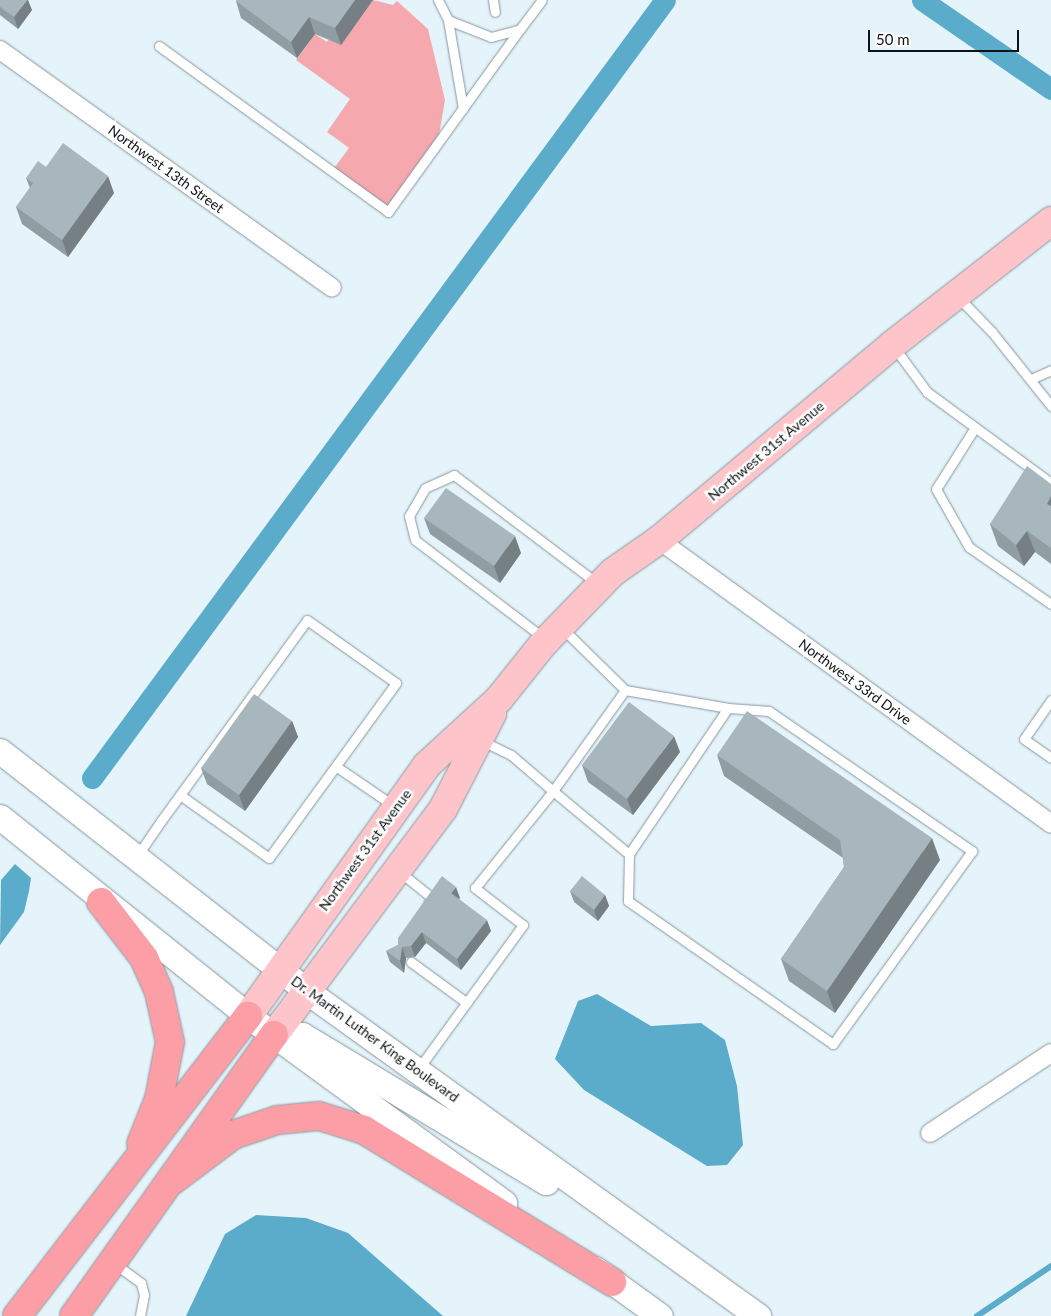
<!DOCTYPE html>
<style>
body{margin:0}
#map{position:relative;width:1051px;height:1316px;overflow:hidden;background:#e5f4fb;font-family:Lato,sans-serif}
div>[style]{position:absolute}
.green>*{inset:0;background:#f5a9af}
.water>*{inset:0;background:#5babca}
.stream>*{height:6px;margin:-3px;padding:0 3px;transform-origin:3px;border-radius:3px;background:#5babca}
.canal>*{height:21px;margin:-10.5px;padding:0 10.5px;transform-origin:10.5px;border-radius:10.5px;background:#5babca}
.roads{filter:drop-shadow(0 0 1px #88969c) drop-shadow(0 0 1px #88969c)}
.service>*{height:9px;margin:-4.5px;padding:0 4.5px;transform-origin:4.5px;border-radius:4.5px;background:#fff}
.minor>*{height:18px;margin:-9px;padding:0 9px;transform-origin:9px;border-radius:9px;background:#fff}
.secondary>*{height:25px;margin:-12.5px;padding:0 12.5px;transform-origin:12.5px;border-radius:12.5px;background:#fff}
.primary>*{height:28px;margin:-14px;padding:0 14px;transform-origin:14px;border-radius:14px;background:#fdc5ca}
.motorway>*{height:28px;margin:-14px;padding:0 14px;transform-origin:14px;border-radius:14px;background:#fb9ea6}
.wall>*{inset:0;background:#909da3}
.shaded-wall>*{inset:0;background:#767f84}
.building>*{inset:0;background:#a8b6bd}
span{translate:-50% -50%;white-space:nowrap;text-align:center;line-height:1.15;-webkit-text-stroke:5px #fefefe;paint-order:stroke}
.street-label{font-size:14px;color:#0f1416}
.scale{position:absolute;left:868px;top:30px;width:151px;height:22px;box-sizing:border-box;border:2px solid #0f1416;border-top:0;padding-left:6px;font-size:15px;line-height:18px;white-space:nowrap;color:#0f1416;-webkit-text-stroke:4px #fefefe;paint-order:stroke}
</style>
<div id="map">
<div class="green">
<i style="clip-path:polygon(373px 0,393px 5px,397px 1px,428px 29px,445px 100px,439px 135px,388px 212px,332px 171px,349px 148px,327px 132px,350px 99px,296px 60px,315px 34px,327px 42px,331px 36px,341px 44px)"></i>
</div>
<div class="water">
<i style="clip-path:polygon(15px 864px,31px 878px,29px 891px,24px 912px,0 945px,1px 880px)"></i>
<i style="clip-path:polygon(597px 994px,651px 1026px,701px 1023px,725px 1040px,737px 1086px,743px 1145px,727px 1165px,707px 1166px,584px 1090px,555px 1059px,578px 1001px)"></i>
<i style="clip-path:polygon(256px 1215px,306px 1218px,348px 1233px,443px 1316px,186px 1316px,225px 1234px)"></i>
</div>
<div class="stream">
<i style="left:977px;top:1316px;width:89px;rotate:-34deg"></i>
</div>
<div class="canal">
<i style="left:922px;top:0;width:157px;rotate:34.6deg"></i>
<i style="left:92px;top:778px;width:966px;rotate:-53.63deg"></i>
</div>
<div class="roads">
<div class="service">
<i style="left:438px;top:0;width:22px;rotate:63deg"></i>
<i style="left:448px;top:20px;width:46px;rotate:21.6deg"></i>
<i style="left:491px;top:37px;width:30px;rotate:-15deg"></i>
<i style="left:520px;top:29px;width:36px;rotate:-53deg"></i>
<i style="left:493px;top:0;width:12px;rotate:81deg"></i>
<i style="left:448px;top:20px;width:90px;rotate:80.4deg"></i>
<i style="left:159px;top:46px;width:283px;rotate:35.9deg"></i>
<i style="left:388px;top:212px;width:226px;rotate:-54.2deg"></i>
<i style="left:959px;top:298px;width:47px;rotate:45.9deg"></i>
<i style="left:992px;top:332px;width:95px;rotate:51.4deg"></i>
<i style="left:894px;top:347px;width:56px;rotate:53.7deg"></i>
<i style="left:927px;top:392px;width:154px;rotate:36.3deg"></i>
<i style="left:1031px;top:379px;width:22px;rotate:-24deg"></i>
<i style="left:974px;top:429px;width:71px;rotate:122.3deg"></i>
<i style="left:936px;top:489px;width:67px;rotate:60.4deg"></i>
<i style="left:969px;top:547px;width:100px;rotate:34.8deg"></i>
<i style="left:562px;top:628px;width:88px;rotate:44.5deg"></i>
<i style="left:625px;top:690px;width:124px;rotate:125.5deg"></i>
<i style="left:553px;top:791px;width:99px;rotate:39.7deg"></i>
<i style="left:629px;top:854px;width:176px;rotate:-55.9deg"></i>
<i style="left:728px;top:708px;width:41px;rotate:4.2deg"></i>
<i style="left:769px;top:711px;width:247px;rotate:34.6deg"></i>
<i style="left:972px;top:851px;width:238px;rotate:125.8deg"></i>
<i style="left:833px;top:1044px;width:250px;rotate:-145.1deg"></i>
<i style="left:628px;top:901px;width:47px;rotate:-88.8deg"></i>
<i style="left:545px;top:639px;width:163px;rotate:-142.7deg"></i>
<i style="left:415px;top:540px;width:25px;rotate:-104deg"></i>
<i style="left:409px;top:516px;width:32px;rotate:-60deg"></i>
<i style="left:425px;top:488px;width:32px;rotate:-24deg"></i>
<i style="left:454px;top:475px;width:181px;rotate:37.1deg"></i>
<i style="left:625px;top:690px;width:105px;rotate:9.9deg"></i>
<i style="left:1051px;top:700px;width:47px;rotate:124.7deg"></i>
<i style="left:1024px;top:739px;width:33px;rotate:35deg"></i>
<i style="left:337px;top:767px;width:69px;rotate:34.4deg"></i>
<i style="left:137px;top:856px;width:42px;rotate:-55.6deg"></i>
<i style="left:161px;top:821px;width:248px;rotate:-54deg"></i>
<i style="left:307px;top:620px;width:109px;rotate:35.3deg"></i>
<i style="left:396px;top:683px;width:216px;rotate:126deg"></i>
<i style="left:269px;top:858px;width:109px;rotate:-144.7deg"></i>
<i style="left:400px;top:872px;width:41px;rotate:39.1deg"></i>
<i style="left:432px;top:898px;width:5px;rotate:127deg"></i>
<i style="left:411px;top:962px;width:69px;rotate:36.2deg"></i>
<i style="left:419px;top:1068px;width:177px;rotate:-54deg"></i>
<i style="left:523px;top:925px;width:61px;rotate:-142.4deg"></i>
<i style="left:475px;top:888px;width:124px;rotate:-51.2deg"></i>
<i style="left:553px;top:791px;width:55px;rotate:-139.4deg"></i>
<i style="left:511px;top:755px;width:32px;rotate:-154deg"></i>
<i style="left:115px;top:1264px;width:32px;rotate:36deg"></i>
<i style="left:141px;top:1283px;width:12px;rotate:76deg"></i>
<i style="left:144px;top:1295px;width:21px;rotate:101deg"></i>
</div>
<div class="minor">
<i style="left:0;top:50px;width:408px;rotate:35.6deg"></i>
<i style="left:659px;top:540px;width:484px;rotate:35.9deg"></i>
<i style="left:930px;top:1133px;width:145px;rotate:-33.5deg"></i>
</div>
<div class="secondary">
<i style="left:0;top:751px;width:391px;rotate:38deg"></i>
<i style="left:308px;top:992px;width:555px;rotate:35.75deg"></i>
<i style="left:0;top:817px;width:318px;rotate:38.7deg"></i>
<i style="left:248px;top:1016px;width:317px;rotate:36.1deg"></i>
<i style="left:277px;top:1035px;width:25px"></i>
<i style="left:302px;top:1035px;width:285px;rotate:31.1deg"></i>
<i style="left:595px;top:1269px;width:80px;rotate:35.9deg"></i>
</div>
<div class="primary">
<i style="left:248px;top:1016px;width:308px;rotate:-54.5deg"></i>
<i style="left:427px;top:765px;width:98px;rotate:-42.5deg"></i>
<i style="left:499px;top:699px;width:70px;rotate:-51.3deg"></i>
<i style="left:543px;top:644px;width:100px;rotate:-45.8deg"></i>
<i style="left:613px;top:572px;width:56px;rotate:-34.8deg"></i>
<i style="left:659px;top:540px;width:304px;rotate:-39.9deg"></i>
<i style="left:892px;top:345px;width:202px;rotate:-37.9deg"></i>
<i style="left:274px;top:1035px;width:282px;rotate:-53.2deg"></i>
<i style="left:443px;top:809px;width:107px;rotate:-62.7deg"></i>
</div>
<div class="motorway">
<i style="left:101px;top:902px;width:71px;rotate:52.5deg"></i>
<i style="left:144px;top:958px;width:37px;rotate:66deg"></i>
<i style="left:159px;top:992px;width:51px;rotate:77.6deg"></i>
<i style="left:170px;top:1042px;width:58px;rotate:100.9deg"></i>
<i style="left:159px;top:1099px;width:48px;rotate:111.8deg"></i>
<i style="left:173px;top:1180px;width:75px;rotate:-36.9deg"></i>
<i style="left:233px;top:1135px;width:46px;rotate:-18.8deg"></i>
<i style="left:277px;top:1120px;width:42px;rotate:-5.4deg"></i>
<i style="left:319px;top:1116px;width:47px;rotate:17.3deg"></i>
<i style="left:364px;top:1130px;width:291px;rotate:31.5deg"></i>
<i style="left:17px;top:1316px;width:379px;rotate:-52.4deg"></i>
<i style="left:74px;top:1316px;width:345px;rotate:-54.6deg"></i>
</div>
</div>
<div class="wall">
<i style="clip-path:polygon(0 0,32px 10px,18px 29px,0 15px)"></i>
<i style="clip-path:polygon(237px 0,373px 0,341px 45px,315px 34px,297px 58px,241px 18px,236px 1px)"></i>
<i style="clip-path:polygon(46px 167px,114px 193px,68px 257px,22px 224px,16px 207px,30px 188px,26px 178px)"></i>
<i style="clip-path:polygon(1051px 484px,1051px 564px,1035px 552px,1024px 566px,998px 546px,990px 524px)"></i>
<i style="clip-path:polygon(424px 518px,521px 553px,500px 583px,430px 534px)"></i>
<i style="clip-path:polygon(292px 721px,298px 737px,245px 811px,207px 784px,201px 768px)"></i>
<i style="clip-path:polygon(680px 752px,633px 815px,588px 782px,582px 765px)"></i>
<i style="clip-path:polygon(717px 755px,940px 860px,835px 1013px,789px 981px,781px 959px,844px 867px,843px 858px,724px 776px)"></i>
<i style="clip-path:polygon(570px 891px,605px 895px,609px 906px,598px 921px,574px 902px)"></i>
<i style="clip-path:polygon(460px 898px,459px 899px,491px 931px,461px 970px,426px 943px,415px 957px,406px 958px,404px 973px,390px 962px,386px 951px,398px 945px)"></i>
</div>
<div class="shaded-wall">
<i style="clip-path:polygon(27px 0,28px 0,32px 10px,18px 29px,14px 17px)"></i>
<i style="clip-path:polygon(355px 0,373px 0,341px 45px,335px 28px)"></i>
<i style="clip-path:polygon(309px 17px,315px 34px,297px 58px,291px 42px)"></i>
<i style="clip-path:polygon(108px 176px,114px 193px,68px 257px,62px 240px)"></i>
<i style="clip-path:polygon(1051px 496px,1051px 514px,1047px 504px)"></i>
<i style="clip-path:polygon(1027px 531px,1035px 552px,1024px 566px,1016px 545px)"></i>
<i style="clip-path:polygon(515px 536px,521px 553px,500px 583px,494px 566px)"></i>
<i style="clip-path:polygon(292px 721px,298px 737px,245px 811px,239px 795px)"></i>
<i style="clip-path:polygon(674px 736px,680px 752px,633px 815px,627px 799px)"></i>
<i style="clip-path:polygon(932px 838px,940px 860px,835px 1013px,827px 991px)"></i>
<i style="clip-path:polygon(456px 887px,460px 898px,455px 904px,451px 893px)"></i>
<i style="clip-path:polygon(605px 895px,609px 906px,598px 921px,594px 910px)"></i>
<i style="clip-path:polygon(487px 920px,491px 931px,461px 970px,457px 959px)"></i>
<i style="clip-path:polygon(422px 932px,426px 943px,415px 957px,411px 946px)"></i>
<i style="clip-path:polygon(402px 947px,406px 958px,404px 973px,400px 961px)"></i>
</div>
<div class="building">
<i style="clip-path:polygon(0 0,27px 0,14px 17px,0 7px)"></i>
<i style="clip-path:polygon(237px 0,355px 0,335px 28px,309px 17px,291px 42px,236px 1px)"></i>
<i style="clip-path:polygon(63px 143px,108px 176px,62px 240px,16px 207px,33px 183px,26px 178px,38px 161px,46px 167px)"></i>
<i style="clip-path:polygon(1027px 466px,1051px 484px,1051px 496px,1047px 504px,1051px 506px,1051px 548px,1027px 531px,1016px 545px,990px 524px)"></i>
<i style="clip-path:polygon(446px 488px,515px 536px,494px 566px,424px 518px)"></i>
<i style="clip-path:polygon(254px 694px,292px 721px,239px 795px,201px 768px)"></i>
<i style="clip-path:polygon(629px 702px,674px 736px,627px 799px,582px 765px)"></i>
<i style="clip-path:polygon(747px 711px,932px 838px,827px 991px,781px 959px,844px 867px,840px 840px,717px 755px)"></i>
<i style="clip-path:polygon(442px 876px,456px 887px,451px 893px,487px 920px,457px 959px,422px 932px,411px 946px,402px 947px,400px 961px,386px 951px,398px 945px,398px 938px)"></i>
<i style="clip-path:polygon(582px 876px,605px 895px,594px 910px,570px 891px)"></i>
</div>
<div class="street-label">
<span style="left:166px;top:169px;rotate:36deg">Northwest 13th Street</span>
<span style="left:766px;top:451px;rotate:-40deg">Northwest 31st Avenue</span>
<span style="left:855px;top:682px;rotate:36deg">Northwest 33rd Drive</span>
<span style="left:365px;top:850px;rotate:-54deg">Northwest 31st Avenue</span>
<span style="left:375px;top:1039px;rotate:36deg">Dr. Martin Luther King Boulevard</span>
</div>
<div class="scale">50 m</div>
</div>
